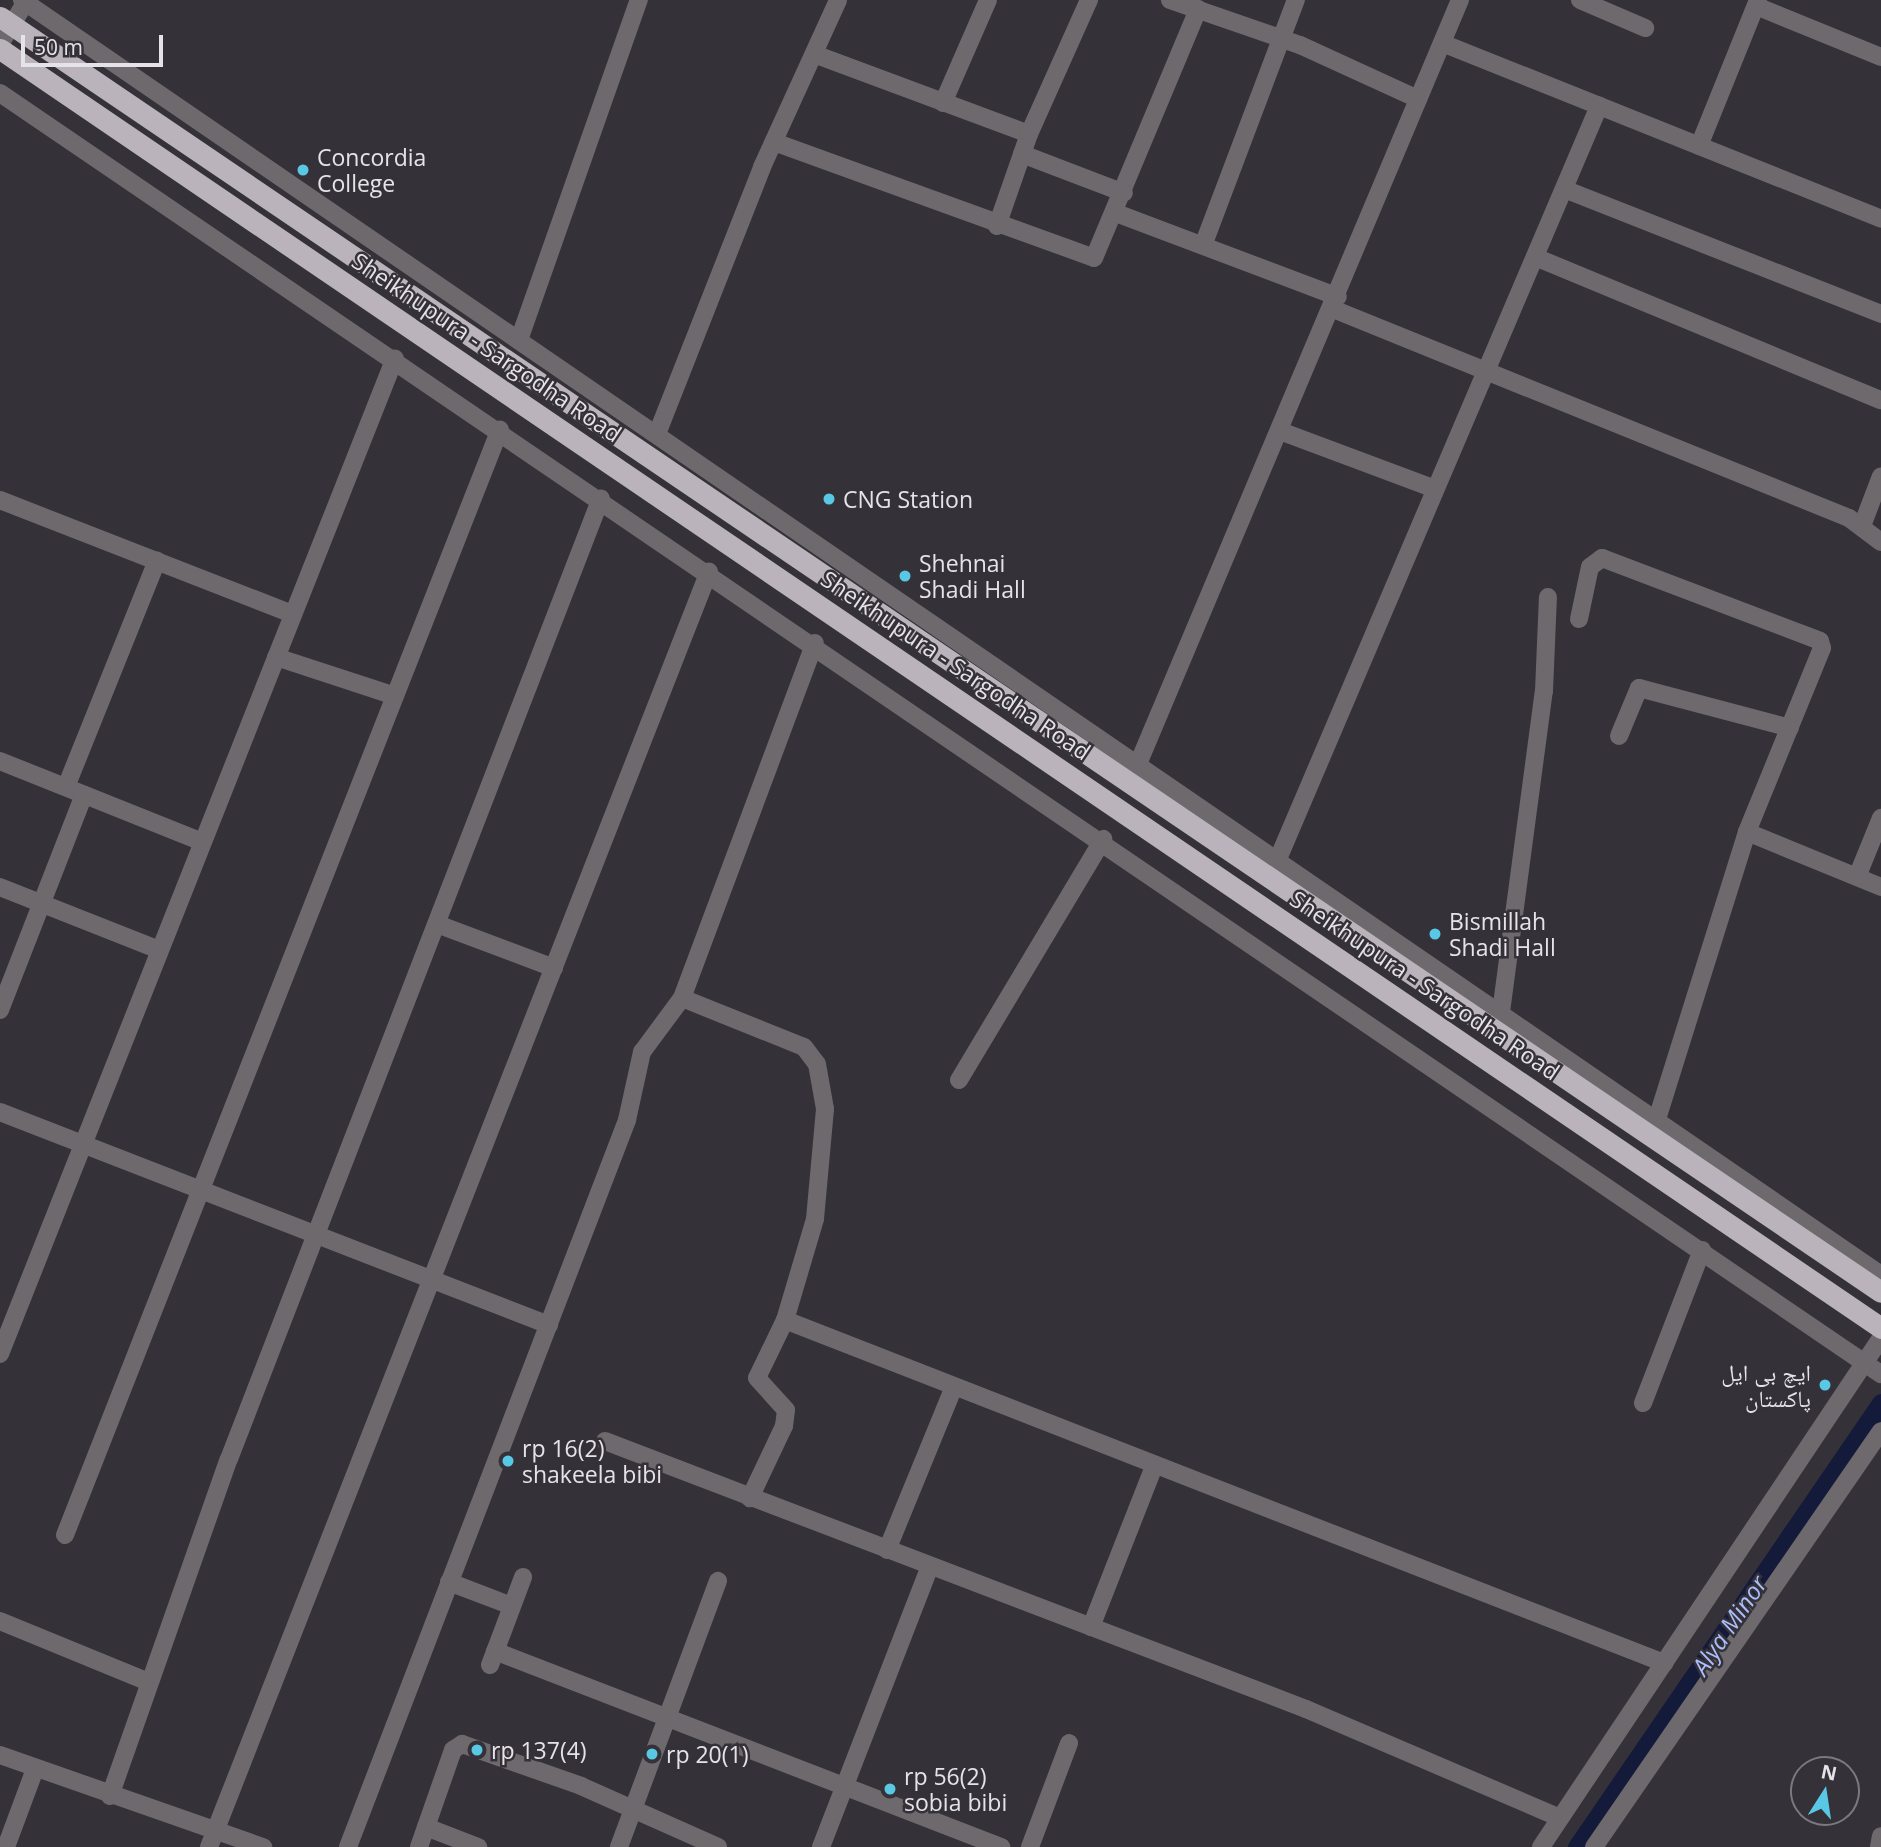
<!DOCTYPE html>
<meta charset="utf-8">
<style>
body{margin:0}
#map{position:relative;width:1881px;height:1847px;overflow:hidden;background:#353139;font-family:"Open Sans","Noto Naskh Arabic",sans-serif}
div>[style]{position:absolute}
.canal>*{height:19px;margin:-9.5px;padding:0 9.5px;transform-origin:9.5px;border-radius:9.5px;background:#141b3a}
.minor>*{height:18px;margin:-9px;padding:0 9px;transform-origin:9px;border-radius:9px;background:#6d696d}
.highway>*{height:21px;margin:-10.5px;padding:0 10.5px;transform-origin:10.5px;border-radius:10.5px;background:#bbb3bb}
.dots>*{width:19px;height:19px;translate:-50% -50%;box-sizing:border-box;border:4px solid #353139;border-radius:50%}
span{translate:-50% -50%;white-space:nowrap;text-align:center;line-height:1.15;-webkit-text-stroke:5px #353139;paint-order:stroke}
.poi-label{font-size:23px;color:#e6e3e8}
.left{translate:0 -50%;text-align:left}
.right{translate:-100% -50%;text-align:right}
.street-label{font-size:23px;color:#e6e3e8}
.water-label{font-size:24px;color:#abbefc;font-style:italic}
.north{position:absolute;left:1790px;top:1756px;width:70px;height:70px;box-sizing:border-box;background:#353139;border:2px solid #7c787f;border-radius:50%;rotate:12deg;font-size:19px;font-weight:700;line-height:28px;text-align:center;color:#e6e3e8}
.north::after{content:'';display:block;margin:auto;width:24px;height:32px;background:#59c8e4;clip-path:polygon(50% 0,100% 100%,50% 72%,0 100%)}
.scale{position:absolute;left:21px;top:35px;width:142px;height:32px;box-sizing:border-box;border:4px solid #e6e3e8;border-top:0;padding-left:9px;font-size:21px;line-height:24px;white-space:nowrap;color:#e6e3e8;-webkit-text-stroke:5px #353139;paint-order:stroke}
</style>
<div id="map">
<div class="canal">
<i style="left:1577px;top:1847px;width:538px;rotate:-55.6deg"></i>
</div>
<div class="minor">
<i style="left:22px;top:0;width:2254px;rotate:34.44deg"></i>
<i style="left:1170px;top:0;width:138px;rotate:19.1deg"></i>
<i style="left:1300px;top:45px;width:130px;rotate:24.6deg"></i>
<i style="left:1580px;top:0;width:71px;rotate:23.3deg"></i>
<i style="left:1756px;top:6px;width:135px;rotate:22.2deg"></i>
<i style="left:1442px;top:43px;width:473px;rotate:21.8deg"></i>
<i style="left:0;top:44px;width:52px;rotate:-58.5deg"></i>
<i style="left:814px;top:54px;width:229px;rotate:20.4deg"></i>
<i style="left:0;top:93px;width:2276px;rotate:34.26deg"></i>
<i style="left:943px;top:103px;width:112px;rotate:-66.4deg"></i>
<i style="left:774px;top:142px;width:340px;rotate:19.9deg"></i>
<i style="left:1094px;top:258px;width:270px;rotate:-67.3deg"></i>
<i style="left:1699px;top:146px;width:157px;rotate:-68deg"></i>
<i style="left:1022px;top:154px;width:109px;rotate:20.9deg"></i>
<i style="left:1564px;top:189px;width:341px;rotate:21.5deg"></i>
<i style="left:1116px;top:213px;width:237px;rotate:20.7deg"></i>
<i style="left:997px;top:226px;width:97px;rotate:-70.8deg"></i>
<i style="left:1029px;top:134px;width:147px;rotate:-65.9deg"></i>
<i style="left:1204px;top:243px;width:260px;rotate:-69.3deg"></i>
<i style="left:1535px;top:257px;width:374px;rotate:22.5deg"></i>
<i style="left:1333px;top:309px;width:557px;rotate:22.05deg"></i>
<i style="left:1849px;top:518px;width:40px;rotate:37deg"></i>
<i style="left:519px;top:340px;width:361px;rotate:-70.6deg"></i>
<i style="left:1280px;top:431px;width:165px;rotate:20.5deg"></i>
<i style="left:657px;top:434px;width:287px;rotate:-68.5deg"></i>
<i style="left:762px;top:167px;width:183px;rotate:-65.5deg"></i>
<i style="left:0;top:500px;width:314px;rotate:21.3deg"></i>
<i style="left:1862px;top:526px;width:53px;rotate:-69.2deg"></i>
<i style="left:1579px;top:619px;width:53px;rotate:-78.1deg"></i>
<i style="left:1590px;top:567px;width:15px;rotate:-37deg"></i>
<i style="left:1602px;top:558px;width:233px;rotate:20.8deg"></i>
<i style="left:1820px;top:641px;width:7px;rotate:74deg"></i>
<i style="left:1822px;top:648px;width:199px;rotate:112.2deg"></i>
<i style="left:1747px;top:832px;width:301px;rotate:107.4deg"></i>
<i style="left:276px;top:657px;width:125px;rotate:18.1deg"></i>
<i style="left:1619px;top:736px;width:52px;rotate:-67.4deg"></i>
<i style="left:1639px;top:688px;width:156px;rotate:14.8deg"></i>
<i style="left:0;top:761px;width:215px;rotate:21.8deg"></i>
<i style="left:1138px;top:764px;width:829px;rotate:-67.15deg"></i>
<i style="left:66px;top:787px;width:244px;rotate:-68.1deg"></i>
<i style="left:1747px;top:832px;width:145px;rotate:22.3deg"></i>
<i style="left:1278px;top:859px;width:819px;rotate:-66.91deg"></i>
<i style="left:1857px;top:877px;width:64px;rotate:-67.9deg"></i>
<i style="left:0;top:887px;width:171px;rotate:21.6deg"></i>
<i style="left:437px;top:924px;width:125px;rotate:20.6deg"></i>
<i style="left:682px;top:998px;width:131px;rotate:21.9deg"></i>
<i style="left:804px;top:1047px;width:21px;rotate:53deg"></i>
<i style="left:817px;top:1064px;width:46px;rotate:79.9deg"></i>
<i style="left:825px;top:1109px;width:110px;rotate:95.2deg"></i>
<i style="left:815px;top:1219px;width:105px;rotate:106.5deg"></i>
<i style="left:785px;top:1320px;width:64px;rotate:115.8deg"></i>
<i style="left:757px;top:1378px;width:43px;rotate:47.8deg"></i>
<i style="left:786px;top:1410px;width:16px;rotate:97deg"></i>
<i style="left:784px;top:1426px;width:80px;rotate:115.3deg"></i>
<i style="left:0;top:1010px;width:231px;rotate:-68.7deg"></i>
<i style="left:1501px;top:1012px;width:324px;rotate:-82.4deg"></i>
<i style="left:1544px;top:691px;width:94px;rotate:-87.6deg"></i>
<i style="left:959px;top:1080px;width:281px;rotate:-59.1deg"></i>
<i style="left:0;top:1112px;width:589px;rotate:21.21deg"></i>
<i style="left:785px;top:1320px;width:944px;rotate:21.32deg"></i>
<i style="left:0;top:1354px;width:1071px;rotate:-68.37deg"></i>
<i style="left:1643px;top:1403px;width:164px;rotate:-68.9deg"></i>
<i style="left:605px;top:1441px;width:750px;rotate:20.92deg"></i>
<i style="left:1306px;top:1709px;width:276px;rotate:23.2deg"></i>
<i style="left:65px;top:1535px;width:1188px;rotate:-68.53deg"></i>
<i style="left:887px;top:1550px;width:176px;rotate:-67.7deg"></i>
<i style="left:449px;top:1582px;width:67px;rotate:20.9deg"></i>
<i style="left:0;top:1621px;width:161px;rotate:22.3deg"></i>
<i style="left:1091px;top:1627px;width:173px;rotate:-68.6deg"></i>
<i style="left:495px;top:1651px;width:543px;rotate:21.17deg"></i>
<i style="left:490px;top:1665px;width:94px;rotate:-69.4deg"></i>
<i style="left:0;top:1755px;width:279px;rotate:19.3deg"></i>
<i style="left:110px;top:1796px;width:357px;rotate:-70.6deg"></i>
<i style="left:229px;top:1459px;width:1030px;rotate:-68.84deg"></i>
<i style="left:426px;top:1827px;width:56px;rotate:21deg"></i>
<i style="left:6px;top:1847px;width:83px;rotate:-69.6deg"></i>
<i style="left:209px;top:1847px;width:1370px;rotate:-68.6deg"></i>
<i style="left:348px;top:1847px;width:779px;rotate:-69deg"></i>
<i style="left:627px;top:1120px;width:70px;rotate:-77.6deg"></i>
<i style="left:642px;top:1052px;width:67px;rotate:-53.5deg"></i>
<i style="left:682px;top:998px;width:379px;rotate:-69.5deg"></i>
<i style="left:419px;top:1847px;width:103px;rotate:-70.7deg"></i>
<i style="left:453px;top:1750px;width:11px;rotate:-34deg"></i>
<i style="left:462px;top:1744px;width:126px;rotate:19.4deg"></i>
<i style="left:581px;top:1786px;width:150px;rotate:24deg"></i>
<i style="left:619px;top:1847px;width:284px;rotate:-69.6deg"></i>
<i style="left:821px;top:1847px;width:301px;rotate:-68.8deg"></i>
<i style="left:1030px;top:1847px;width:111px;rotate:-69.4deg"></i>
<i style="left:1541px;top:1847px;width:612px;rotate:-56.26deg"></i>
<i style="left:1594px;top:1847px;width:505px;rotate:-55.4deg"></i>
<i style="left:1879px;top:1847px;width:11px;rotate:-80deg"></i>
</div>
<div class="highway">
<i style="left:0;top:17px;width:2272px;rotate:34.13deg"></i>
<i style="left:0;top:49px;width:2275px;rotate:34.21deg"></i>
</div>
<div class="dots">
<i style="left:303px;top:170px;background:#59c8e4"></i>
<i style="left:829px;top:499px;background:#59c8e4"></i>
<i style="left:905px;top:576px;background:#59c8e4"></i>
<i style="left:1435px;top:934px;background:#59c8e4"></i>
<i style="left:1825px;top:1385px;background:#59c8e4"></i>
<i style="left:508px;top:1461px;background:#59c8e4"></i>
<i style="left:477px;top:1750px;background:#59c8e4"></i>
<i style="left:652px;top:1754px;background:#59c8e4"></i>
<i style="left:890px;top:1789px;background:#59c8e4"></i>
</div>
<div class="poi-label">
<span class="left" style="left:317px;top:170px">Concordia<br>College</span>
<span class="left" style="left:843px;top:499px">CNG Station</span>
<span class="left" style="left:919px;top:576px">Shehnai<br>Shadi Hall</span>
<span class="left" style="left:1449px;top:934px">Bismillah<br>Shadi Hall</span>
<span class="right" style="left:1811px;top:1385px">ایچ بی ایل<br>پاکستان</span>
<span class="left" style="left:522px;top:1461px">rp 16(2)<br>shakeela bibi</span>
<span class="left" style="left:491px;top:1750px">rp 137(4)</span>
<span class="left" style="left:666px;top:1754px">rp 20(1)</span>
<span class="left" style="left:904px;top:1789px">rp 56(2)<br>sobia bibi</span>
</div>
<div class="street-label">
<span style="left:487px;top:347px;rotate:34deg">Sheikhupura - Sargodha Road</span>
<span style="left:956px;top:665px;rotate:34deg">Sheikhupura - Sargodha Road</span>
<span style="left:1425px;top:985px;rotate:34deg">Sheikhupura - Sargodha Road</span>
</div>
<div class="water-label">
<span style="left:1729px;top:1625px;rotate:-56deg">Alya Minor</span>
</div>
<div class="north">N</div>
<div class="scale">50 m</div>
</div>
